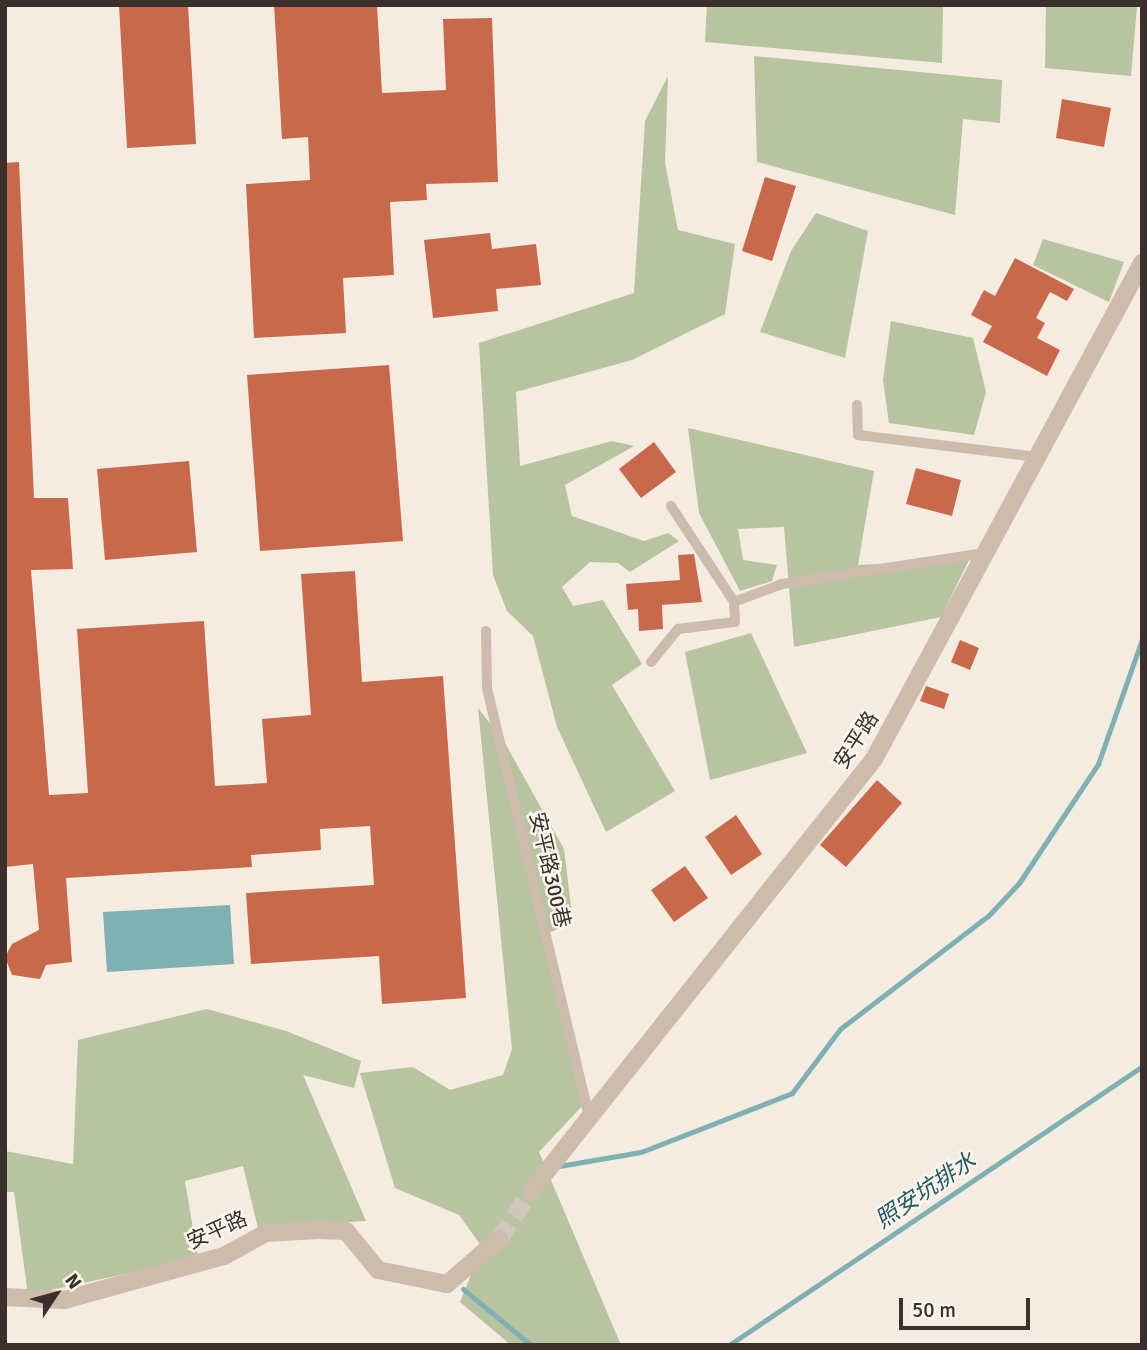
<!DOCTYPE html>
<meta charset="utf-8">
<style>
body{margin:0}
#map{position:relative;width:1147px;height:1350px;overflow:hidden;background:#f4ebe1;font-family:Signika,"Noto Sans TC",sans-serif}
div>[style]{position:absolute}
.green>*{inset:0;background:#b8c4a0}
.water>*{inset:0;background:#7fb0b2}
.stream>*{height:5px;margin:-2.5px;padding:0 2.5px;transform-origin:2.5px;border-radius:2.5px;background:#7fb0b2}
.building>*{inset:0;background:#c8694b}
.street-tunnel>*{height:18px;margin-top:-9px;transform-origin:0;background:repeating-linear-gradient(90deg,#cfc6bd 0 18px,transparent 0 27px)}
.lane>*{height:10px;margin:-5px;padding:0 5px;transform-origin:5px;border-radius:5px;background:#cdbbac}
.street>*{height:18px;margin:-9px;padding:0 9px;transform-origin:9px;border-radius:9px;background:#cdbbac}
span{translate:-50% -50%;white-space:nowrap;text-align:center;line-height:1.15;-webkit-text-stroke:5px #fbf5ee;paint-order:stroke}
.street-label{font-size:21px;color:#3b302b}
.water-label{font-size:23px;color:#1f5a5e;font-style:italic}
.frame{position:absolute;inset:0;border:7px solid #3b302b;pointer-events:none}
.north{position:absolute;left:21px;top:1259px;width:70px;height:70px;-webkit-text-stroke:5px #fbf5ee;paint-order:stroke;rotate:54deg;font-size:19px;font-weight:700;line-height:28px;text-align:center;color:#3b302b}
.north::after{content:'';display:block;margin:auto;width:24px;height:32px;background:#3b302b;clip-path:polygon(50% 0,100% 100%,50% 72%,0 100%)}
.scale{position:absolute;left:899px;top:1298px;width:131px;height:32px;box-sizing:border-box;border:4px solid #3b302b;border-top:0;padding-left:9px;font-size:21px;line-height:24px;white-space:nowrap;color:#3b302b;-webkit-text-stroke:5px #fbf5ee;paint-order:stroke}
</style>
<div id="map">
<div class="green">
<div style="clip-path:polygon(707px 5px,943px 5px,942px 63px,705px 42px)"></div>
<div style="clip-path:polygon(1046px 5px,1137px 6px,1131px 76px,1045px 68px)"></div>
<div style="clip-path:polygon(754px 56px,1002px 80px,1000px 123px,963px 119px,955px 215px,757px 162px)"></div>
<div style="clip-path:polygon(668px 76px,665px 163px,678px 230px,735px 244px,725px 314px,632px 360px,516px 392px,520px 466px,612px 441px,634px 446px,565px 485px,572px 516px,644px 541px,668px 533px,679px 541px,630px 572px,618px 563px,590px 562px,562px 587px,573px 606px,603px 600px,642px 664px,612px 685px,675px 791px,606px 832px,557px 727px,533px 636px,507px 611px,493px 575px,479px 343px,634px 293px,645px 121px)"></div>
<div style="clip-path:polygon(816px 213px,868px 231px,845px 358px,760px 332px,791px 251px)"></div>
<div style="clip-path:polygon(1043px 239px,1124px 262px,1109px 302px,1033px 265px)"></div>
<div style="clip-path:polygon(891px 321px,973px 338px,986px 392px,974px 435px,889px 423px,883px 380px)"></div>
<div style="clip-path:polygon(688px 428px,874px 471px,858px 565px,969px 560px,941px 617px,794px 647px,784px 527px,738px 529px,743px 560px,777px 565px,772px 581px,740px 591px,699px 513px)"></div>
<div style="clip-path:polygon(751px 633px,807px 753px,710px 780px,685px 652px)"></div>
<div style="clip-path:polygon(478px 708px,505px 743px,564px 849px,573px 923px,548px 933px,585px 1103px,539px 1152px,621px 1345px,511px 1345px,460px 1302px,482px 1247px,459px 1215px,395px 1188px,360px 1073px,413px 1067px,450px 1090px,503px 1075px,512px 1049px)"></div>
<div style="clip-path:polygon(207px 1009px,286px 1031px,361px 1061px,354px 1088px,303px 1075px,366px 1221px,258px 1228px,243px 1166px,185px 1181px,198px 1258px,28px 1295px,14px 1192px,5px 1192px,5px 1151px,73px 1164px,78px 1040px)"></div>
</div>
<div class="water">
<div style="clip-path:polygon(230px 905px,234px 964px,107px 972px,103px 912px)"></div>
</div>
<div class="stream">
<div style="left:559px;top:1166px;width:83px;rotate:-9.7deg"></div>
<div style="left:641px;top:1152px;width:162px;rotate:-21.3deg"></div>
<div style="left:792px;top:1093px;width:80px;rotate:-53.1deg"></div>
<div style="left:840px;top:1029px;width:186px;rotate:-37.4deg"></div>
<div style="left:988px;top:916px;width:45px;rotate:-46.8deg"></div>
<div style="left:1019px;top:883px;width:143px;rotate:-56.4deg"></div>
<div style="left:1098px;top:764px;width:133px;rotate:-70.6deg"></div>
<div style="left:463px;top:1289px;width:88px;rotate:39.5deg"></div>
<div style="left:729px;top:1345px;width:498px;rotate:-34deg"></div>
</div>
<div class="building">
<div style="clip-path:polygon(119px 5px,188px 5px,196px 144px,127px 148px)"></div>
<div style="clip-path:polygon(274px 5px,377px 5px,382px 93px,446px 90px,443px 19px,492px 18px,498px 182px,426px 184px,427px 200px,390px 202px,394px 275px,343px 278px,346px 333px,254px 338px,246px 184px,310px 180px,308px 137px,282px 139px)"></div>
<div style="clip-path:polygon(1062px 99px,1111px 108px,1104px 147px,1056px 138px)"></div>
<div style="clip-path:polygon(19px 162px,34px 498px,68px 498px,73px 569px,31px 570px,49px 795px,88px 793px,77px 629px,204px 621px,215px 786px,267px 783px,262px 719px,311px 715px,301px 574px,355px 571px,362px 682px,443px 676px,466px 998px,382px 1004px,379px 956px,251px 964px,246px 893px,374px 885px,370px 826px,320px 829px,321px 850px,251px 855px,252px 867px,66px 878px,72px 962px,46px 965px,40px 979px,12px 975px,5px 957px,12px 944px,39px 930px,33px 864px,5px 867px,5px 163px)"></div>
<div style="clip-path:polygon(765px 177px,796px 186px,772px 261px,742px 251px)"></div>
<div style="clip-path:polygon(490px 233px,492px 249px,536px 244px,541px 285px,496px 289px,498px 311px,433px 318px,424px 240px)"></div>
<div style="clip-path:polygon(1015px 258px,1074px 289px,1067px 301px,1050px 292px,1036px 318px,1045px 323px,1037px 338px,1060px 350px,1047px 376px,983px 342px,992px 326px,971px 315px,984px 290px,995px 296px)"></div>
<div style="clip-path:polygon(389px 365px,403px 541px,260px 551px,247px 375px)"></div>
<div style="clip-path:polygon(654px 442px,676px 472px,641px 498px,619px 469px)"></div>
<div style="clip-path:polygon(189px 461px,197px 552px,105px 560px,97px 469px)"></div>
<div style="clip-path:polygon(916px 468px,961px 480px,952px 516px,906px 504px)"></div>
<div style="clip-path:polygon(694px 554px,702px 602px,662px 605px,663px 629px,639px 631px,638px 609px,628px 610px,626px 584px,680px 580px,678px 555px)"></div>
<div style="clip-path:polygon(960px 640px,979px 648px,970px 670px,951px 662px)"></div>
<div style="clip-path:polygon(926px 686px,949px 694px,944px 709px,920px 701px)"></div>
<div style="clip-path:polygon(877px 780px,902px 803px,846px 867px,820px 845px)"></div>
<div style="clip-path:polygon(736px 815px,762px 854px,731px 875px,705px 837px)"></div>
<div style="clip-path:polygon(685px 866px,708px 898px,674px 922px,651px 890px)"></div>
</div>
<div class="street-tunnel">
<div style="left:499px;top:1239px;width:58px;rotate:-56.3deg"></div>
</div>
<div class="lane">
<div style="left:857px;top:405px;width:30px;rotate:88deg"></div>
<div style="left:858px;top:435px;width:180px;rotate:7deg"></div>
<div style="left:671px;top:506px;width:115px;rotate:56.7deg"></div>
<div style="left:734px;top:602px;width:51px;rotate:-20.6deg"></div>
<div style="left:782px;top:584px;width:205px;rotate:-8.7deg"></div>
<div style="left:486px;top:631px;width:57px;rotate:89deg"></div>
<div style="left:487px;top:688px;width:440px;rotate:76.6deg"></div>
<div style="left:651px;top:662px;width:43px;rotate:-50.7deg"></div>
<div style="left:678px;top:629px;width:57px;rotate:-7deg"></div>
<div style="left:735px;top:622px;width:20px;rotate:-93deg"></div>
</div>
<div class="street">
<div style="left:531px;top:1191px;width:552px;rotate:-51.55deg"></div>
<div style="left:874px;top:759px;width:564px;rotate:-61.62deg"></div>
<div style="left:5px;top:1297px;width:59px;rotate:2.9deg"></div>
<div style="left:64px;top:1300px;width:166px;rotate:-15.4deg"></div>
<div style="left:224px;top:1256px;width:48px;rotate:-28.7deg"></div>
<div style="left:266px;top:1233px;width:52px;rotate:-3.3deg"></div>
<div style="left:318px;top:1230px;width:28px;rotate:2deg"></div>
<div style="left:346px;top:1231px;width:50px;rotate:50.6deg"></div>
<div style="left:378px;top:1270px;width:70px;rotate:11.5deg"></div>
<div style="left:447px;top:1284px;width:69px;rotate:-40.9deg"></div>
</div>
<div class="street-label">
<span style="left:856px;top:740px;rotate:-57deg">安平路</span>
<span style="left:550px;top:870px;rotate:77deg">安平路300巷</span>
<span style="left:217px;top:1230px;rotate:-24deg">安平路</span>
</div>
<div class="water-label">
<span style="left:926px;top:1191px;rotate:-34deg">照安坑排水</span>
</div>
<div class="frame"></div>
<div class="north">N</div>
<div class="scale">50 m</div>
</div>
